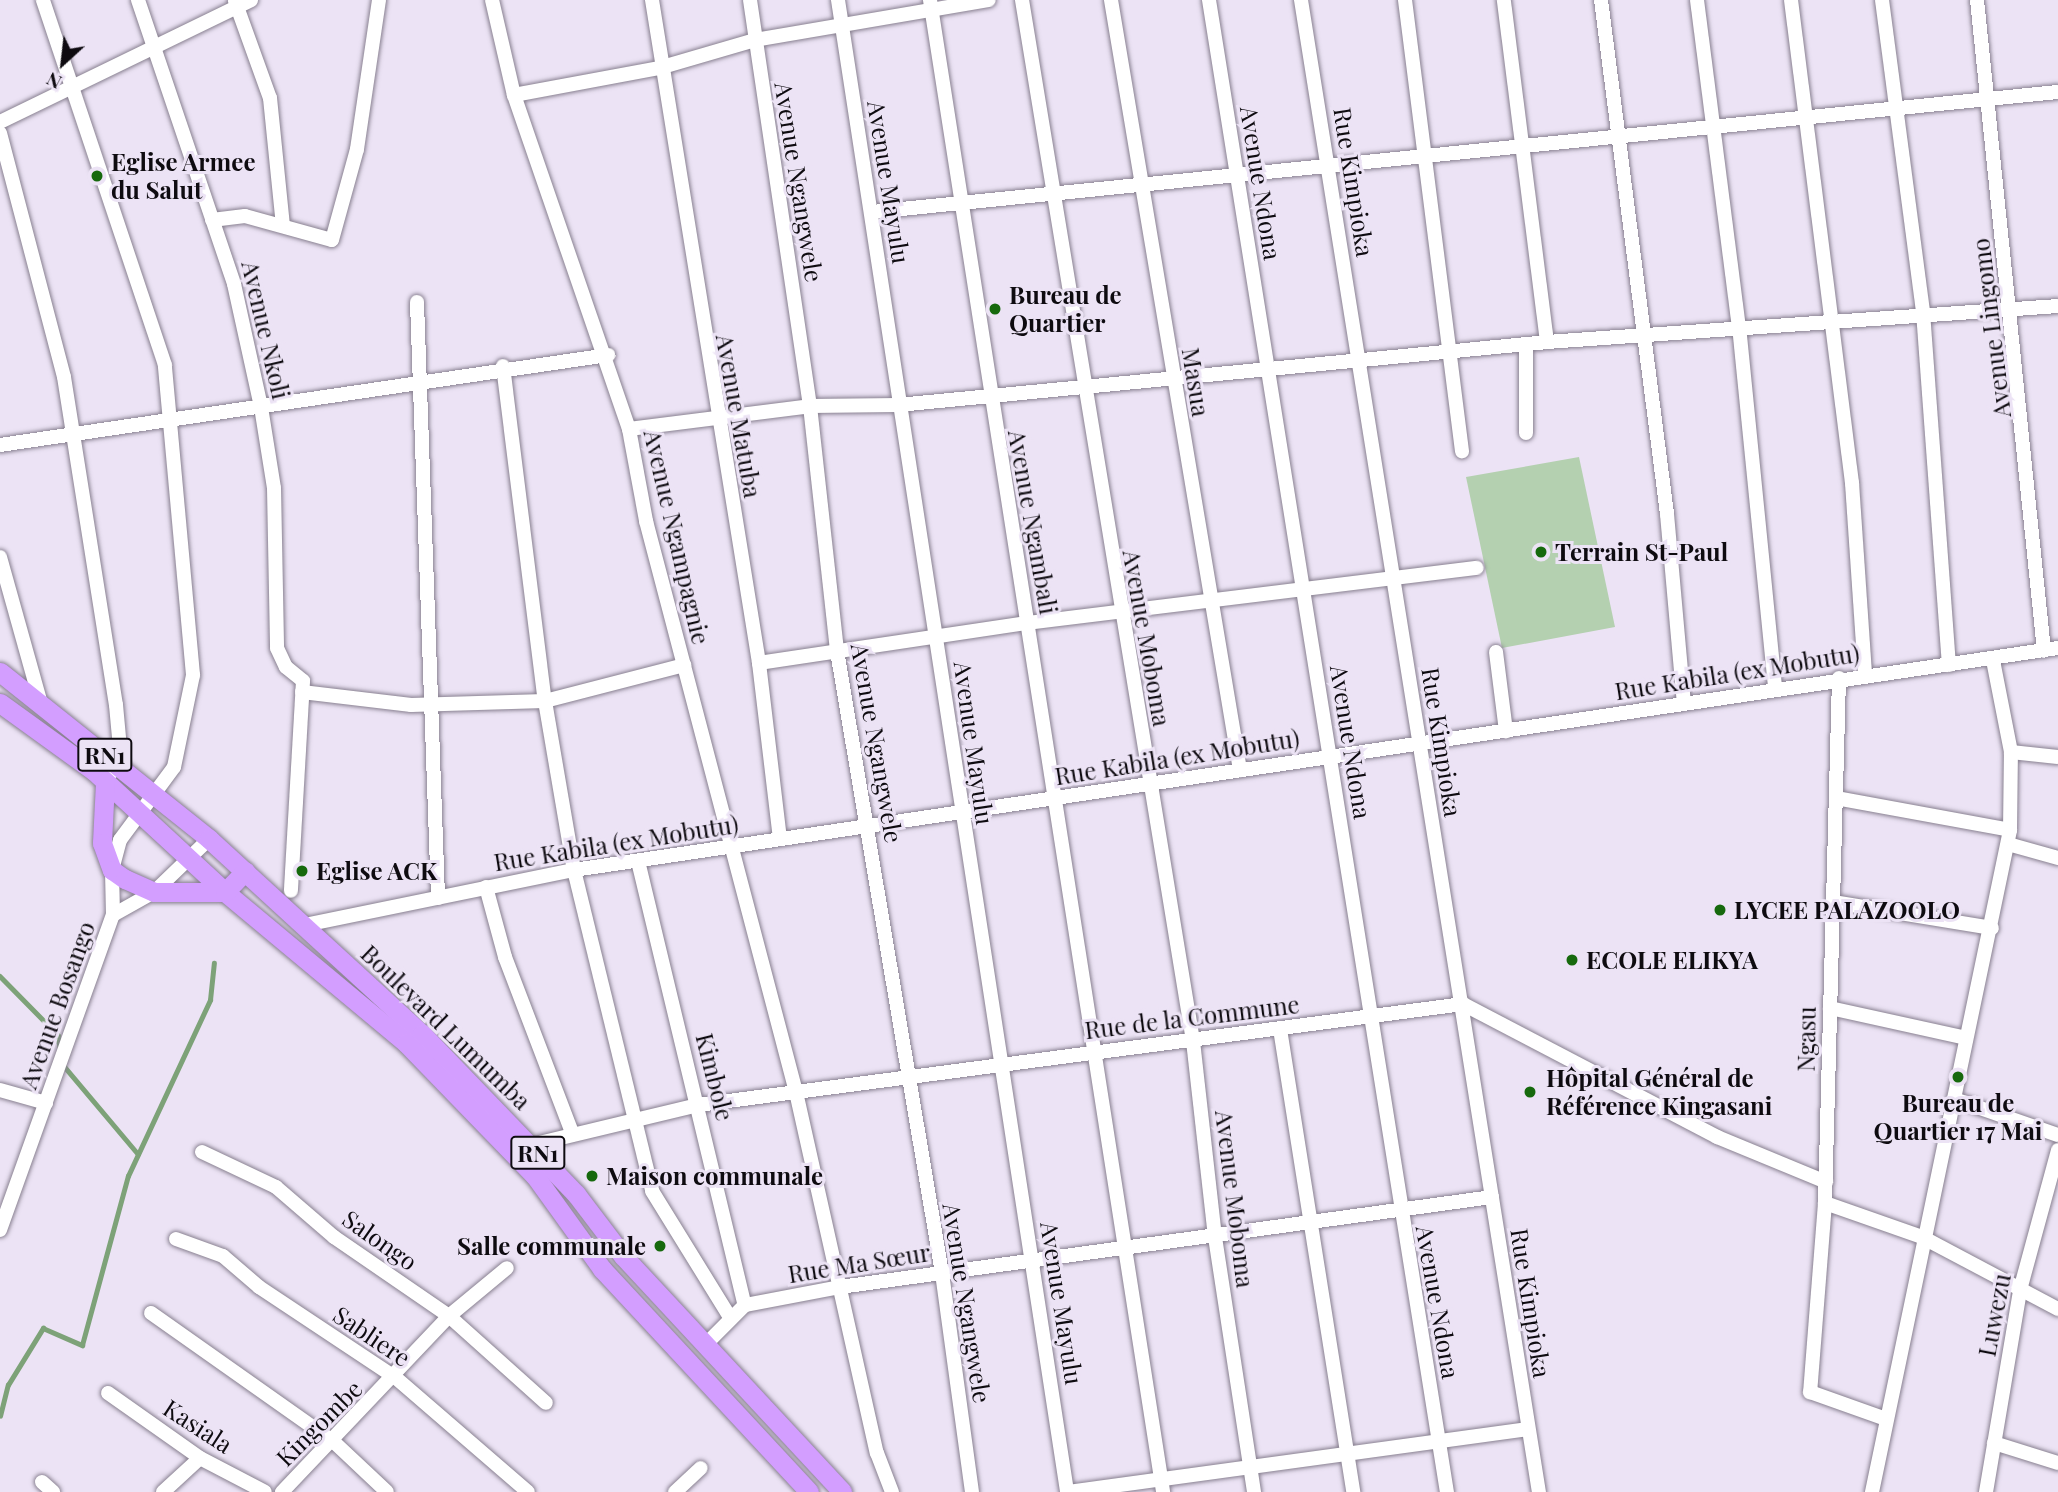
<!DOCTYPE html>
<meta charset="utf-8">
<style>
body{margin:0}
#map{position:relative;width:2058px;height:1492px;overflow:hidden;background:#ece3f5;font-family:"Playfair Display",serif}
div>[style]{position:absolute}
.green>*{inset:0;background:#b4d0b0}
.stream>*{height:4.5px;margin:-2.25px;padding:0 2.25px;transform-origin:2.25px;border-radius:2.25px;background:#7da278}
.roads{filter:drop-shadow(0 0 2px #888090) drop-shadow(0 0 2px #888090)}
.minor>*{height:14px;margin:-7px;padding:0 7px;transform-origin:7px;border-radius:7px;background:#fff}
.highway>*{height:19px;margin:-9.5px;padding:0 9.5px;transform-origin:9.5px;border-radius:9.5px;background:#d39eff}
.dots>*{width:19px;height:19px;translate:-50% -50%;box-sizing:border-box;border:4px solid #ece3f5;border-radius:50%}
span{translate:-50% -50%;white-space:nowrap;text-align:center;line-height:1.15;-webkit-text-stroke:6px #ece3f5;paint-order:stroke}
.shield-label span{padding:2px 5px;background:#ece3f5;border:2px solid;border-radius:5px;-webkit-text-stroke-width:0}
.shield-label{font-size:23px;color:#0e0b10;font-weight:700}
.poi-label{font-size:24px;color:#0e0b10;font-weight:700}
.left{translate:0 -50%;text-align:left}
.right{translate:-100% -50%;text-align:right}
.street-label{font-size:24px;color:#0e0b10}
.north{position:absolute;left:28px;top:28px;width:70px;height:70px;-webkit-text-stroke:5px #ece3f5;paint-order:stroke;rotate:207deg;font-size:19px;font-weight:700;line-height:28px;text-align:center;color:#0e0b10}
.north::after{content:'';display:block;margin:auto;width:24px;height:32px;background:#0e0b10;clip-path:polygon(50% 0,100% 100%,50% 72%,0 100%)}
</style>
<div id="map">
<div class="green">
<div style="clip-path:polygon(1579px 457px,1615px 627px,1502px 648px,1466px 477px)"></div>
</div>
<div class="stream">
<div style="left:0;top:976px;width:83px;rotate:45.5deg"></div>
<div style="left:58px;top:1035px;width:12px;rotate:81deg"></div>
<div style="left:64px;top:1066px;width:115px;rotate:49.9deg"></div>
<div style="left:0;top:1416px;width:32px;rotate:-76deg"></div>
<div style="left:8px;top:1385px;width:67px;rotate:-58.4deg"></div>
<div style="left:43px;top:1328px;width:43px;rotate:23.6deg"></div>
<div style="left:82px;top:1345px;width:175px;rotate:-74.8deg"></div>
<div style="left:128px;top:1176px;width:194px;rotate:-65deg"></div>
<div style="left:210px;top:1000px;width:37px;rotate:-84deg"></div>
</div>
<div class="roads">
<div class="minor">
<div style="left:138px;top:0;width:300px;rotate:71.3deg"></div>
<div style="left:234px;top:284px;width:126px;rotate:77.6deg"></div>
<div style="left:261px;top:407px;width:82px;rotate:80.9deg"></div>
<div style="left:274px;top:488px;width:160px;rotate:88.9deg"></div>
<div style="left:277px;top:648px;width:21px;rotate:65deg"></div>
<div style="left:286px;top:667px;width:22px;rotate:39deg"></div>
<div style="left:303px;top:681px;width:210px;rotate:93.3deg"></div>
<div style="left:492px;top:0;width:98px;rotate:77deg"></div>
<div style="left:514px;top:95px;width:353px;rotate:71deg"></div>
<div style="left:629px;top:429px;width:94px;rotate:79.5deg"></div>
<div style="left:646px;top:521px;width:590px;rotate:75.28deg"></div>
<div style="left:796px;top:1092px;width:370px;rotate:77.4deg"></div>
<div style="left:877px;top:1453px;width:42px;rotate:69deg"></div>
<div style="left:652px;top:0;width:672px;rotate:80.83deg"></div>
<div style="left:759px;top:663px;width:177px;rotate:83.2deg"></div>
<div style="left:750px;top:0;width:410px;rotate:81.6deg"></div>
<div style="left:810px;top:406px;width:246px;rotate:83.7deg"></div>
<div style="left:837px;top:651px;width:631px;rotate:80.42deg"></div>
<div style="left:942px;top:1273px;width:221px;rotate:82.2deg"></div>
<div style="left:838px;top:0;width:1509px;rotate:81.27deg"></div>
<div style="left:930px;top:0;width:1510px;rotate:81.12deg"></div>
<div style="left:1022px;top:0;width:1055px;rotate:80.67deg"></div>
<div style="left:1193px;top:1041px;width:197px;rotate:83.6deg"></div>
<div style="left:1215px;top:1237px;width:258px;rotate:81.3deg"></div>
<div style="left:1111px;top:0;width:781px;rotate:80.49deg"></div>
<div style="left:1209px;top:0;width:1511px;rotate:80.94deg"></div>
<div style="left:1301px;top:0;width:1511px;rotate:80.94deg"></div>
<div style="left:1405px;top:0;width:455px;rotate:82.8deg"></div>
<div style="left:1601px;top:0;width:518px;rotate:82.68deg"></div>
<div style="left:1667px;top:514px;width:190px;rotate:84.9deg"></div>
<div style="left:1697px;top:0;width:329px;rotate:82.7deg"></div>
<div style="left:1739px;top:326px;width:363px;rotate:84.3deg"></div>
<div style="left:1791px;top:0;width:487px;rotate:82.8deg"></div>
<div style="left:1852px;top:483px;width:192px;rotate:86.1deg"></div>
<div style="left:1882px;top:0;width:315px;rotate:82.5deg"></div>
<div style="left:1923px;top:312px;width:354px;rotate:85.8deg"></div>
<div style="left:1977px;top:0;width:654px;rotate:84.12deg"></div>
<div style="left:235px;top:1px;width:103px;rotate:70.2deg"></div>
<div style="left:270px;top:98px;width:128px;rotate:84.2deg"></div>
<div style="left:514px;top:95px;width:147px;rotate:-10.5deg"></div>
<div style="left:659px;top:68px;width:100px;rotate:-16.3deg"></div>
<div style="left:755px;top:40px;width:237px;rotate:-9.7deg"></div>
<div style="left:0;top:122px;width:279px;rotate:-25.9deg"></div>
<div style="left:0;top:133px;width:252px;rotate:75.3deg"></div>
<div style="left:64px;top:377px;width:332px;rotate:81deg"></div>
<div style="left:116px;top:705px;width:43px;rotate:84.7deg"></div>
<div style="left:120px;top:748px;width:25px;rotate:108deg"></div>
<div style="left:872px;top:212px;width:1192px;rotate:-5.78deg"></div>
<div style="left:212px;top:220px;width:33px;rotate:-7deg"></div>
<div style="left:245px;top:216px;width:90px;rotate:15.4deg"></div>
<div style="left:332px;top:240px;width:94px;rotate:-74.6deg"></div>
<div style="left:357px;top:149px;width:151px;rotate:-81.6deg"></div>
<div style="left:417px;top:302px;width:596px;rotate:87.98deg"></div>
<div style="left:1547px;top:342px;width:512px;rotate:-4.03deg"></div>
<div style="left:1526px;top:344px;width:89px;rotate:90deg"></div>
<div style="left:503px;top:366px;width:338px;rotate:82.9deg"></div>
<div style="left:545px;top:701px;width:171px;rotate:80.3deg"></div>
<div style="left:574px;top:870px;width:330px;rotate:76.3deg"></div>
<div style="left:652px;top:1191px;width:150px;rotate:58.3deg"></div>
<div style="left:629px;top:429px;width:182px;rotate:-7.2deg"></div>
<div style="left:810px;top:406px;width:88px;rotate:-0.7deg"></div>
<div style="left:898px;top:405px;width:652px;rotate:-5.54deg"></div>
<div style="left:1547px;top:342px;width:345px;rotate:-97.2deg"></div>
<div style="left:0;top:445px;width:615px;rotate:-8.42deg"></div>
<div style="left:0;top:557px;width:153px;rotate:74.4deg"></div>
<div style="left:1496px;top:652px;width:80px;rotate:82.8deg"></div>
<div style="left:759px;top:663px;width:271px;rotate:-8.5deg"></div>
<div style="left:1027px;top:623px;width:453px;rotate:-7deg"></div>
<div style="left:1839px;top:678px;width:525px;rotate:91.53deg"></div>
<div style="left:1825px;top:1203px;width:190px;rotate:94.5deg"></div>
<div style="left:1810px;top:1392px;width:77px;rotate:19.6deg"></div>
<div style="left:302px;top:692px;width:110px;rotate:6.8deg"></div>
<div style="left:411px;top:705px;width:134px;rotate:-1.7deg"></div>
<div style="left:545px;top:701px;width:144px;rotate:-14.5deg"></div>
<div style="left:2011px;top:752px;width:47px;rotate:6.1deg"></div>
<div style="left:1836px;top:798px;width:177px;rotate:10.4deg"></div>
<div style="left:2008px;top:844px;width:52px;rotate:15.6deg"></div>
<div style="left:638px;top:861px;width:457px;rotate:76.5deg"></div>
<div style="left:486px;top:887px;width:73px;rotate:74.8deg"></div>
<div style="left:505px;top:957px;width:187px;rotate:69.1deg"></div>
<div style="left:1833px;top:902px;width:161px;rotate:9.3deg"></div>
<div style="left:113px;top:915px;width:47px;rotate:-29.3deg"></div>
<div style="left:154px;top:892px;width:76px;rotate:-43.9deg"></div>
<div style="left:305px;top:925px;width:275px;rotate:-11.6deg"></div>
<div style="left:574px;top:870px;width:1501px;rotate:-8.51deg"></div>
<div style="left:1830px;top:1008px;width:139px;rotate:12.4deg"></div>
<div style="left:1280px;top:1029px;width:469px;rotate:81deg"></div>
<div style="left:0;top:1090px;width:48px;rotate:15.8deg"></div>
<div style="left:1954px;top:1099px;width:110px;rotate:19.1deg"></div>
<div style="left:523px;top:1147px;width:180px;rotate:-13.5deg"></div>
<div style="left:698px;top:1105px;width:772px;rotate:-7.52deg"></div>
<div style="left:1463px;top:1004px;width:287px;rotate:27.6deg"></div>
<div style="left:1717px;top:1137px;width:118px;rotate:22.4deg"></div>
<div style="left:202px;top:1152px;width:82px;rotate:25.3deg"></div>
<div style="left:276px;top:1187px;width:77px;rotate:40.8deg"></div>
<div style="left:334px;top:1237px;width:140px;rotate:34.5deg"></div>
<div style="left:449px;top:1316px;width:130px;rotate:41.9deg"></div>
<div style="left:1825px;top:1203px;width:103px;rotate:19.3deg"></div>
<div style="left:1922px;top:1237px;width:154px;rotate:27.9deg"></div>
<div style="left:0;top:1230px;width:335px;rotate:-70.3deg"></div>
<div style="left:113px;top:915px;width:45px;rotate:-91.3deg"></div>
<div style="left:112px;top:870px;width:31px;rotate:-75deg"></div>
<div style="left:120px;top:840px;width:91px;rotate:-53.5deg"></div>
<div style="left:174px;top:767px;width:94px;rotate:-78.3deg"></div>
<div style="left:193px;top:675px;width:311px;rotate:-95.2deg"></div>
<div style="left:165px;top:365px;width:385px;rotate:-108.5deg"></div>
<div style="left:176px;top:1239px;width:50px;rotate:19.9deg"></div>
<div style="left:223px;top:1256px;width:48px;rotate:40.7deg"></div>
<div style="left:259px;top:1287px;width:164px;rotate:33.6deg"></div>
<div style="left:396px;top:1378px;width:174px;rotate:40.8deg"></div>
<div style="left:151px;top:1313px;width:225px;rotate:35.2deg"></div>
<div style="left:335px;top:1443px;width:71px;rotate:43.3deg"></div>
<div style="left:707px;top:1343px;width:54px;rotate:-45deg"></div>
<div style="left:745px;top:1305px;width:97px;rotate:-10.7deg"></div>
<div style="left:840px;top:1287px;width:658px;rotate:-7.86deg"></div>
<div style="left:108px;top:1393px;width:113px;rotate:35.2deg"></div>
<div style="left:200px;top:1458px;width:73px;rotate:27.6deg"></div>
<div style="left:1994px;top:1443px;width:67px;rotate:17.4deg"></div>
<div style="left:42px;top:1482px;width:15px;rotate:42deg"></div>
<div style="left:163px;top:1492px;width:50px;rotate:-42.6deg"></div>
<div style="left:282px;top:1492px;width:243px;rotate:-46.5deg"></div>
<div style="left:449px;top:1316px;width:75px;rotate:-39.6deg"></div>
<div style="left:675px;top:1492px;width:35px;rotate:-43deg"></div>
<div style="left:1068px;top:1492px;width:463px;rotate:-7.8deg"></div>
<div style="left:1872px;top:1492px;width:676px;rotate:-78.22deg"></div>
<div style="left:2010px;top:830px;width:78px;rotate:-89.3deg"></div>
<div style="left:2011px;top:752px;width:94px;rotate:-101.1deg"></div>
<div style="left:1986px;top:1492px;width:205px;rotate:-80.4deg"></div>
<div style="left:2020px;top:1290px;width:145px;rotate:-74.8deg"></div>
</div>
<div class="highway">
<div style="left:0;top:672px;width:268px;rotate:38.6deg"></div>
<div style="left:209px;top:839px;width:289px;rotate:42.5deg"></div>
<div style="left:422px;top:1034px;width:222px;rotate:46.1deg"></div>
<div style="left:576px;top:1194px;width:78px;rotate:52.8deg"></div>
<div style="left:623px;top:1256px;width:322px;rotate:47.1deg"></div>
<div style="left:0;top:703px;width:116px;rotate:35.9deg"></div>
<div style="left:94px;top:771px;width:178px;rotate:42.7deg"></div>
<div style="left:225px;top:892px;width:236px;rotate:39.8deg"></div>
<div style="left:406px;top:1043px;width:185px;rotate:45.9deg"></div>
<div style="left:535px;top:1176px;width:115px;rotate:54.2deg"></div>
<div style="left:602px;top:1269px;width:304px;rotate:47.1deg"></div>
<div style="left:105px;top:783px;width:60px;rotate:92.9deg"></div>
<div style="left:102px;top:843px;width:29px;rotate:70deg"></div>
<div style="left:112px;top:870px;width:16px;rotate:35deg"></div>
<div style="left:125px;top:879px;width:32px;rotate:24deg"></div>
<div style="left:154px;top:892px;width:71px"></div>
<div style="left:225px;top:892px;width:29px;rotate:-46deg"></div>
</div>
</div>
<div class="dots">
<div style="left:97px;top:176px;background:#16690d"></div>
<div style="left:995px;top:309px;background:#16690d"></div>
<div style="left:1541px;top:552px;background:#16690d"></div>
<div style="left:302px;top:871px;background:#16690d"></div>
<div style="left:1720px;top:910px;background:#16690d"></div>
<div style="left:1572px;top:960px;background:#16690d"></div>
<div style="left:1958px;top:1077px;background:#16690d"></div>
<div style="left:1530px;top:1092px;background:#16690d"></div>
<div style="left:592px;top:1176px;background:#16690d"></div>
<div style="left:660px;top:1246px;background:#16690d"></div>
</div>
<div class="shield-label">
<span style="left:105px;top:755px">RN1</span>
<span style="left:538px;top:1153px">RN1</span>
</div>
<div class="poi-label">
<span class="left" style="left:111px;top:176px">Eglise Armee<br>du Salut</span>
<span class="left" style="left:1009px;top:309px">Bureau de<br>Quartier</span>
<span class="left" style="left:1555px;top:552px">Terrain St-Paul</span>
<span class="left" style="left:316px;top:871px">Eglise ACK</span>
<span class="left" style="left:1734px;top:910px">LYCEE PALAZOOLO</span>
<span class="left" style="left:1586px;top:960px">ECOLE ELIKYA</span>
<span class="left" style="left:1546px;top:1092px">Hôpital Général de<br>Référence Kingasani</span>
<span style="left:1958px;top:1117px">Bureau de<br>Quartier 17 Mai</span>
<span class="left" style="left:606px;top:1176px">Maison communale</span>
<span class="right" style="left:646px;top:1246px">Salle communale</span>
</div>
<div class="street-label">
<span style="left:799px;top:182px;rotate:81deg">Avenue Ngangwele</span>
<span style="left:889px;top:182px;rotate:81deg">Avenue Mayulu</span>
<span style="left:1354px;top:182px;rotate:81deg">Rue Kimpioka</span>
<span style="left:1261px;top:183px;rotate:81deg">Avenue Ndona</span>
<span style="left:1991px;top:328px;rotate:-97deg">Avenue Lingomo</span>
<span style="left:266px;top:330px;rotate:77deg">Avenue Nkoli</span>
<span style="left:1196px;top:382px;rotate:81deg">Masua</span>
<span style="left:739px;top:416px;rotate:80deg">Avenue Matuba</span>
<span style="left:1033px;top:522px;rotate:80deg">Avenue Ngambali</span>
<span style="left:677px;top:537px;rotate:77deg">Avenue Ngampagnie</span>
<span style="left:1147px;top:638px;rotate:80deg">Avenue Moboma</span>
<span style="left:1737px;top:672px;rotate:-9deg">Rue Kabila (ex Mobutu)</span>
<span style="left:1351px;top:742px;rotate:81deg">Avenue Ndona</span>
<span style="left:1442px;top:742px;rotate:81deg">Rue Kimpioka</span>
<span style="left:877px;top:743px;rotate:80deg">Avenue Ngangwele</span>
<span style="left:974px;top:743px;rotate:82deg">Avenue Mayulu</span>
<span style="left:1177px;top:757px;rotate:-9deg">Rue Kabila (ex Mobutu)</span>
<span style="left:616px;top:843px;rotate:-9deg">Rue Kabila (ex Mobutu)</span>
<span style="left:57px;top:1005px;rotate:-70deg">Avenue Bosango</span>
<span style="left:1192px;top:1017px;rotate:-7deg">Rue de la Commune</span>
<span style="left:446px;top:1027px;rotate:44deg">Boulevard Lumumba</span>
<span style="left:1806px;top:1039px;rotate:-89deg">Ngasu</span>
<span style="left:715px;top:1077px;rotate:76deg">Kimbole</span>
<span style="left:1235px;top:1199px;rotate:83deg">Avenue Moboma</span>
<span style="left:380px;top:1240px;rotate:35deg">Salongo</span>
<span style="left:859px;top:1263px;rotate:-9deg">Rue Ma Sœur</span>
<span style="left:1438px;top:1302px;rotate:80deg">Avenue Ndona</span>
<span style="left:967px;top:1303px;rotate:81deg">Avenue Ngangwele</span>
<span style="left:1062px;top:1303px;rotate:81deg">Avenue Mayulu</span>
<span style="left:1531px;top:1303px;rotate:81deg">Rue Kimpioka</span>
<span style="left:1994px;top:1315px;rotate:-79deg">Luwezu</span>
<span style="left:372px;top:1336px;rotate:34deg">Sabliere</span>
<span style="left:319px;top:1423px;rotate:-45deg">Kingombe</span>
<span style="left:198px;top:1426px;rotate:33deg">Kasiala</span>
</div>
<div class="north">N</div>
</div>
